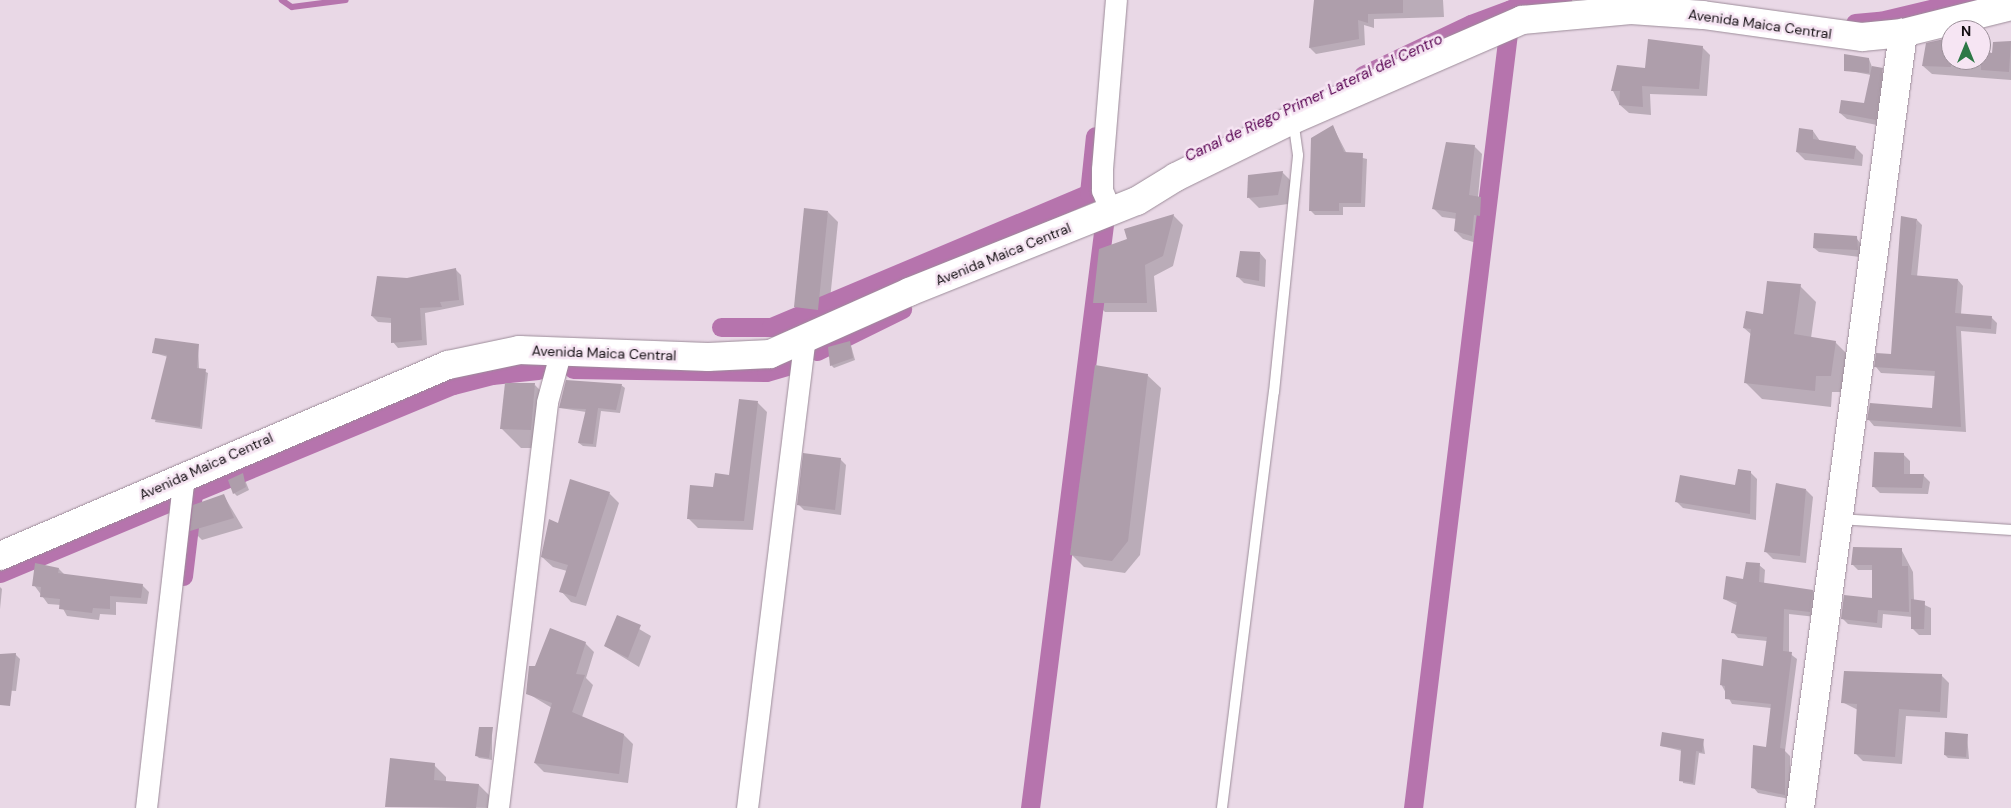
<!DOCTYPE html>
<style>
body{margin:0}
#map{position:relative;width:2011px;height:808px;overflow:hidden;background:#e9d8e6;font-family:"DM Sans",sans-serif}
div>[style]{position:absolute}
.shadow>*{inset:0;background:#0003}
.stream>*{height:5.5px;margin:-2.75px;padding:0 2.75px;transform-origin:2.75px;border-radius:2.75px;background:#b674ad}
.canal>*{height:19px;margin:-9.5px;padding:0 9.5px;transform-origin:9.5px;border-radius:9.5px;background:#b674ad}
.building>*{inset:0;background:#ae9eab}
.roads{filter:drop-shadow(0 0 1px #9d8d9a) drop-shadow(0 0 1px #9d8d9a)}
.lane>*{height:10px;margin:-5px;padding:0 5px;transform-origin:5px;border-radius:5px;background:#fff}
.street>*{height:21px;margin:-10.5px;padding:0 10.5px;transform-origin:10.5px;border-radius:10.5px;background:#fff}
.secondary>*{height:28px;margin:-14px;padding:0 14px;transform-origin:14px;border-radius:14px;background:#fff}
span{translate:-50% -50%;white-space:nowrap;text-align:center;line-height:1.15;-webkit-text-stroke:5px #f6e5f3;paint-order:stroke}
.street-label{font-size:14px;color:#130e12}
.water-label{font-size:15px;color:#570251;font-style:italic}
.north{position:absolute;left:1941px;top:20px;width:50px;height:50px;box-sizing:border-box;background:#f6e5f3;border:1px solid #9b8f99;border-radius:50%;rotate:0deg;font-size:14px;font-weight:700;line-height:20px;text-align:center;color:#130e12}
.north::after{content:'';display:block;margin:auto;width:18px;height:22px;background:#2d7846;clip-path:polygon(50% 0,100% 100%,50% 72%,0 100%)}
</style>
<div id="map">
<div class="shadow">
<div style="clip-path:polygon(1315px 0,1443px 0,1444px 17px,1374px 19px,1374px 28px,1364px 25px,1365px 45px,1316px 54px,1310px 48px)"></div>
<div style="clip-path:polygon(1944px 40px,1951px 42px,1951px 60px,1981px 60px,1981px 51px,1993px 54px,1994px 43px,2011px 42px,2011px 80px,1932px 74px,1923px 66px)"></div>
<div style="clip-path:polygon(1702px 47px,1710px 55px,1707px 96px,1650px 94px,1651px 115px,1629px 113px,1620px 105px,1613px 91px,1646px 70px)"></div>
<div style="clip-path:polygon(1869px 59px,1872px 67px,1889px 76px,1882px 126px,1847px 119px,1840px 113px,1865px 105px,1871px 75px,1845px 70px)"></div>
<div style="clip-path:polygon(1333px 127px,1347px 154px,1367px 159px,1365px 207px,1343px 207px,1343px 215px,1315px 215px,1310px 210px)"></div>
<div style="clip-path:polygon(1813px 131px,1820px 141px,1855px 147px,1863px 155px,1862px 166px,1805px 160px,1797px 152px)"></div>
<div style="clip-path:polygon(1474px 146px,1482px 154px,1478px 197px,1489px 206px,1488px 224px,1482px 223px,1480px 244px,1463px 239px,1455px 231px,1457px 219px,1442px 217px,1434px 209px)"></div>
<div style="clip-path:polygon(1282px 172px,1292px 182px,1288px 204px,1259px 208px,1249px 198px,1249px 176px)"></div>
<div style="clip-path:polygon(828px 212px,838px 222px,828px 319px,805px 317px,795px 307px)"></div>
<div style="clip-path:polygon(1173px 215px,1183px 225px,1173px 266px,1154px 276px,1157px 312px,1105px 312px,1095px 302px,1129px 240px)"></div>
<div style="clip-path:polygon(1917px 220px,1922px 225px,1917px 277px,1958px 280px,1963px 286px,1961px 314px,1991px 317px,1997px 323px,1996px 334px,1961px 331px,1966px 432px,1874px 426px,1869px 420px,1933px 409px,1936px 376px,1881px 373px,1876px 367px,1892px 355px)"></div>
<div style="clip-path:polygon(1857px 239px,1861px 244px,1860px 257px,1819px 252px,1814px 248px)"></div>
<div style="clip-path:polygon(1260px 253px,1266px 260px,1265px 287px,1244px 283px,1238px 277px)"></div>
<div style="clip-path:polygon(456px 270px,461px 275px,464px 305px,425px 313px,427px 345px,398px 348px,393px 342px,392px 323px,378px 322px,372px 316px,407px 280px)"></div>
<div style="clip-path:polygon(1800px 286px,1816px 302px,1811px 338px,1835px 342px,1851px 358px,1847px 392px,1832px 392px,1831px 407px,1762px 399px,1745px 382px,1752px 335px,1744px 328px)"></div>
<div style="clip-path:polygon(850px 342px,855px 360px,834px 368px,831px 365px)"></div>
<div style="clip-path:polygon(198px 345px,199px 369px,208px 373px,202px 429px,155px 422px,168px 357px,154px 353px)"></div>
<div style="clip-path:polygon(1147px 375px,1161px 388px,1140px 555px,1125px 573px,1084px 567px,1071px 554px)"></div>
<div style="clip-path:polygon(535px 385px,553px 404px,549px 448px,521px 448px,502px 429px)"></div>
<div style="clip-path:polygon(621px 385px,625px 388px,620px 413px,601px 411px,596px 447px,583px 446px,579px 443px,586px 412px,560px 408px)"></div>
<div style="clip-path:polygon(740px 400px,758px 403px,767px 412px,753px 530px,698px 528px,688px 518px,731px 476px)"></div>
<div style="clip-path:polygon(1903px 454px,1910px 461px,1910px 475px,1923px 475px,1930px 482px,1928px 494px,1880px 493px,1874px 487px)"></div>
<div style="clip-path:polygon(840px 459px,846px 465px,841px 515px,804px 510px,798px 504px)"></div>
<div style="clip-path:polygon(1750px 472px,1757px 479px,1756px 520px,1683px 508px,1677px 502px,1737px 486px)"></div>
<div style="clip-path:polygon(243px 475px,249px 490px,237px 496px,234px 493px)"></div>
<div style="clip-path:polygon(1806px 490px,1813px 497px,1806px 563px,1773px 559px,1766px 552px)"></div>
<div style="clip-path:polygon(609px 493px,619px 503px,586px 606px,571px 602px,561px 591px,567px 571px,553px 567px,542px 557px,558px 525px)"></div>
<div style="clip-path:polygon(224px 496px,243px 528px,202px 540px,192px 530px)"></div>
<div style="clip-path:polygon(1901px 549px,1913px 572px,1914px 600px,1931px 608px,1931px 635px,1919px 635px,1912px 628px,1912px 617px,1883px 614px,1882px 628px,1848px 624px,1842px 618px,1873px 599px,1873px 570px,1858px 570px,1852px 564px)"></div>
<div style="clip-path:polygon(1759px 565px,1765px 570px,1764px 584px,1813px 591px,1818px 596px,1816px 617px,1789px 614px,1789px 653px,1797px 659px,1785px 751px,1790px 756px,1790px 799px,1758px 793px,1753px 787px,1767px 748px,1771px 708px,1732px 704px,1721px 684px,1764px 667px,1767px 641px,1738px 638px,1733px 632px,1738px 606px,1724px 599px)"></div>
<div style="clip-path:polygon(59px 569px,65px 575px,142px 585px,149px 592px,147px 604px,116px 602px,116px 615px,100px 614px,99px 620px,67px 616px,61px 605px,48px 604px,34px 585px)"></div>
<div style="clip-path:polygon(0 587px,2px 589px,0 609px)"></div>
<div style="clip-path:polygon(617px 616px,651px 636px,639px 667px,605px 646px)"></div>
<div style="clip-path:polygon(585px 643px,594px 652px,586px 678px,593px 685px,582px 717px,624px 735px,633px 744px,628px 783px,544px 772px,535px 763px,552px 708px,527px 693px)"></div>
<div style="clip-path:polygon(15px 654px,20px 659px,16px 691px,0 690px,0 655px)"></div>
<div style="clip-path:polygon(1941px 675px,1949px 683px,1947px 718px,1906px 716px,1902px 764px,1863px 761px,1855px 753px,1858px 710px,1842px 702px)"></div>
<div style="clip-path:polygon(492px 728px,492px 760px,479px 758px,476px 755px)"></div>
<div style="clip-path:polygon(1967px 735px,1969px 759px,1948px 758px,1945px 755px)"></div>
<div style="clip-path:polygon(1703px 741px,1705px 754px,1699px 753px,1695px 785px,1683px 783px,1682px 751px,1661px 746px)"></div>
<div style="clip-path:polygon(434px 765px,446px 777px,446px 782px,479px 785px,491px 797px,489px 808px,386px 806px)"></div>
</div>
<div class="stream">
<div style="left:282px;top:0;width:12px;rotate:35deg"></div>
<div style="left:292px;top:7px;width:54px;rotate:-7.4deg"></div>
</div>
<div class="canal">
<div style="left:1855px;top:23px;width:25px;rotate:-5deg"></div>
<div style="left:1880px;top:21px;width:90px;rotate:-13.4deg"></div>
<div style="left:1363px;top:75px;width:119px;rotate:-25.3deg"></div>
<div style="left:1471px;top:24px;width:43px;rotate:-20.6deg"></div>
<div style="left:1511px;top:9px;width:52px;rotate:-10deg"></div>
<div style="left:721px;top:327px;width:50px"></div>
<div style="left:771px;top:327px;width:345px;rotate:-22.8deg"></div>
<div style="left:1089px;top:193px;width:57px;rotate:-84deg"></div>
<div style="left:817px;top:351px;width:95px;rotate:-26.3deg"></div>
<div style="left:573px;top:369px;width:193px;rotate:0.9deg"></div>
<div style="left:766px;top:372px;width:25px;rotate:-16deg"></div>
<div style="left:192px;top:493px;width:282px;rotate:-22.5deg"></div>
<div style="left:453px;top:385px;width:40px;rotate:-14.4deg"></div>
<div style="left:492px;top:375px;width:46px;rotate:-6.2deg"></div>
<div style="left:0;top:573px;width:184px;rotate:-22.7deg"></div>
<div style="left:183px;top:576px;width:84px;rotate:-83.1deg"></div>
<div style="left:1030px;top:808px;width:588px;rotate:-82.77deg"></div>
<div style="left:1413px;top:808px;width:781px;rotate:-83.01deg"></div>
</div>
<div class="building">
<div style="clip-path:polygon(1314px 0,1403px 0,1403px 13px,1368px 14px,1368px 23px,1358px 20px,1359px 39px,1309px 48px)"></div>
<div style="clip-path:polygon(1648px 39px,1703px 46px,1699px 89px,1642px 86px,1643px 107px,1619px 105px,1620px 91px,1611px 91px,1617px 65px,1645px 68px)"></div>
<div style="clip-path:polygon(1944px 39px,1946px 51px,1951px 51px,1951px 67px,1922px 66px,1926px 43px)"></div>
<div style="clip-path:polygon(2011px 41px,2009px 72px,1981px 70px,1981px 50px,1992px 53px,1993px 42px)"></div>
<div style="clip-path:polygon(1844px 54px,1869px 58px,1869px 73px,1844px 71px)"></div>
<div style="clip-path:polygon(1872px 66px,1883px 68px,1876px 120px,1839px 113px,1841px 100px,1864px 103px)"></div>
<div style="clip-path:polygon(1333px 125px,1344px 152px,1363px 153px,1361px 203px,1339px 203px,1339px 211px,1309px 211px,1311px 138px)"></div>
<div style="clip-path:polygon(1799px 128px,1813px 130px,1813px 139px,1856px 146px,1854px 159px,1796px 152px)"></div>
<div style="clip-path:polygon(1446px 142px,1475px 145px,1469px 195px,1481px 197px,1480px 216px,1474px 215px,1472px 236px,1454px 231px,1456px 213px,1432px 209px)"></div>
<div style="clip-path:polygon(1283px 171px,1278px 195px,1247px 198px,1248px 175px)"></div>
<div style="clip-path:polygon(804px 208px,828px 211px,818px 310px,794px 307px)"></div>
<div style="clip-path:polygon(1174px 214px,1163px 256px,1145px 265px,1147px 303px,1093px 303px,1099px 249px,1127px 239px,1124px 229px)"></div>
<div style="clip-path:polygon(1901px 216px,1917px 219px,1911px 275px,1958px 279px,1955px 313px,1992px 316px,1991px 329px,1956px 326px,1961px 427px,1867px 420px,1870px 403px,1932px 408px,1935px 371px,1874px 367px,1876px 353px,1891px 354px)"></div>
<div style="clip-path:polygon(1814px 233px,1857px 236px,1858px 250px,1813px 248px)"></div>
<div style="clip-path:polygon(1240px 251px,1260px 252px,1259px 281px,1236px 277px)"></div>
<div style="clip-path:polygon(456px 268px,459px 300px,440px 302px,442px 307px,420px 308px,422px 340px,391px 343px,391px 318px,371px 316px,377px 276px,407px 278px)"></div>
<div style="clip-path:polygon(1767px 281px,1801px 284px,1794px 334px,1836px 341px,1831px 376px,1816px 376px,1815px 391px,1744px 383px,1751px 329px,1743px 328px,1746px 311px,1763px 314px)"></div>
<div style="clip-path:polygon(155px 338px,199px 344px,197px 368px,206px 369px,200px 427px,151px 419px,167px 355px,152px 353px)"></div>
<div style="clip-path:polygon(850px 341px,853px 358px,830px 366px,828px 347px)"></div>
<div style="clip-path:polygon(1095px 365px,1148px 374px,1128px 541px,1112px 561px,1070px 555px)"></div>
<div style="clip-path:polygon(566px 380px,622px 384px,616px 410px,598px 408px,593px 444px,578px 443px,586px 409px,559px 408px)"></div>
<div style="clip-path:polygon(505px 383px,535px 383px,531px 430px,500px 429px)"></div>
<div style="clip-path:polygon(739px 399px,758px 401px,744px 521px,687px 519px,690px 485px,713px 487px,715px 473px,729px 475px)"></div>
<div style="clip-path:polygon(1874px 452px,1904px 453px,1904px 474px,1924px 474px,1922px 488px,1872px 487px)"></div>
<div style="clip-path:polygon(803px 453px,841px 458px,835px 510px,797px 505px)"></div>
<div style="clip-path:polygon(1738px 469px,1751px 471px,1750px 514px,1675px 502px,1680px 475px,1735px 485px)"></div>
<div style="clip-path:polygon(243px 473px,246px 487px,233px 494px,228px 480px)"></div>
<div style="clip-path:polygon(570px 479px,610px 492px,576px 597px,559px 592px,568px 565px,541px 557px,549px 519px,558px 523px)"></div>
<div style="clip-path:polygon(1776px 483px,1806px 489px,1800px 556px,1764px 552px)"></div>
<div style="clip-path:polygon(224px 494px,234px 518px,190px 531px,193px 505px)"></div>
<div style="clip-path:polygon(1853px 547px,1902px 548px,1902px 566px,1908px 566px,1909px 612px,1878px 610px,1877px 623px,1841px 619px,1844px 595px,1872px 598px,1872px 565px,1851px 565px)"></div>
<div style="clip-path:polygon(1746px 562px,1760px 563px,1759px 582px,1813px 590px,1810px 612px,1784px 609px,1783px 651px,1792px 652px,1780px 748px,1785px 749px,1785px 795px,1751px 788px,1753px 745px,1766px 747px,1771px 704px,1725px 699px,1725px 686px,1720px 685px,1722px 659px,1763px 666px,1767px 637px,1731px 633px,1737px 602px,1723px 599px,1726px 576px,1743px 579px)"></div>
<div style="clip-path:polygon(35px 563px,59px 568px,58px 573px,143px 584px,141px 598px,110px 596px,110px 609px,93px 608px,92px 613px,59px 609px,60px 599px,40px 597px,41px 587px,32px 586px)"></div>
<div style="clip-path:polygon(1911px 599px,1925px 601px,1924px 629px,1911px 629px)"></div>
<div style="clip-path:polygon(617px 615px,641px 625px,628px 658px,604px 646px)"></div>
<div style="clip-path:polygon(550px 628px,586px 642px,576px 674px,585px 675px,572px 712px,624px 734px,619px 774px,534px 763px,552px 703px,526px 694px,529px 666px,535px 666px)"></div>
<div style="clip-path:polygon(16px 653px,10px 706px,0 705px,0 654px)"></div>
<div style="clip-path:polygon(1844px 671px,1942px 674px,1940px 712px,1899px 709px,1895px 757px,1854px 754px,1857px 704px,1841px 703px)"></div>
<div style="clip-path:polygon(479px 727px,493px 727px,489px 758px,475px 756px)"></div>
<div style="clip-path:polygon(1662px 732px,1704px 739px,1702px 752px,1696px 751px,1693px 783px,1679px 781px,1681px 749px,1660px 746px)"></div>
<div style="clip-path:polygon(1945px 732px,1968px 734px,1966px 757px,1944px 755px)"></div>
<div style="clip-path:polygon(390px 758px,435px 763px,434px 780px,479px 784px,476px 808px,385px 807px)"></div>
</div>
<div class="roads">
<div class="lane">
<div style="left:1840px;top:519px;width:171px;rotate:3.7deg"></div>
<div style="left:1222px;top:808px;width:419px;rotate:-82.9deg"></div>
<div style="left:1274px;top:392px;width:238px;rotate:-84.2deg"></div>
<div style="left:1298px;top:155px;width:34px;rotate:-98deg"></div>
</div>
<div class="street">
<div style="left:1110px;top:209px;width:21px;rotate:-113deg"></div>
<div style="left:1102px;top:190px;width:21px;rotate:-90deg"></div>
<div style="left:1102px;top:169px;width:170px;rotate:-85.3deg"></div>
<div style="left:146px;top:808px;width:334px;rotate:-83.5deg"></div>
<div style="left:498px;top:808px;width:409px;rotate:-83.1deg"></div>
<div style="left:547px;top:402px;width:54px;rotate:-74.9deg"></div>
<div style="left:747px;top:808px;width:470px;rotate:-83deg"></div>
</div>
<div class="secondary">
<div style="left:0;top:556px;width:487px;rotate:-23.1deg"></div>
<div style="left:448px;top:365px;width:73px;rotate:-11.9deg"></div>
<div style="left:519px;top:350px;width:189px;rotate:2.1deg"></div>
<div style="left:708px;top:357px;width:62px;rotate:-2.8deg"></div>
<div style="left:770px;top:354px;width:152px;rotate:-24deg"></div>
<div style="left:909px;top:292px;width:245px;rotate:-21.8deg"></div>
<div style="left:1137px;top:201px;width:46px;rotate:-31.6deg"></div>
<div style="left:1176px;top:177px;width:129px;rotate:-26.2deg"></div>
<div style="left:1292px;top:120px;width:251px;rotate:-23.5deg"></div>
<div style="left:1522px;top:20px;width:109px;rotate:-5.2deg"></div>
<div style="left:1631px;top:10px;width:72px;rotate:4deg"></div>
<div style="left:1703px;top:15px;width:161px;rotate:7.9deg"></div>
<div style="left:1862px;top:37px;width:41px;rotate:-5.6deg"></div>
<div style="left:1903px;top:33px;width:111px;rotate:-14deg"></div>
<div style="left:1800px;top:808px;width:782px;rotate:-82.43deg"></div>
</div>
</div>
<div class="street-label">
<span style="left:1760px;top:24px;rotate:8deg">Avenida Maica Central</span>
<span style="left:1003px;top:254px;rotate:-22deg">Avenida Maica Central</span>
<span style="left:604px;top:353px;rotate:2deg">Avenida Maica Central</span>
<span style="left:206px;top:466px;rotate:-24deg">Avenida Maica Central</span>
</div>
<div class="water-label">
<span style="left:1314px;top:98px;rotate:-25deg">Canal de Riego Primer Lateral del Centro</span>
</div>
<div class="north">N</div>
</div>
